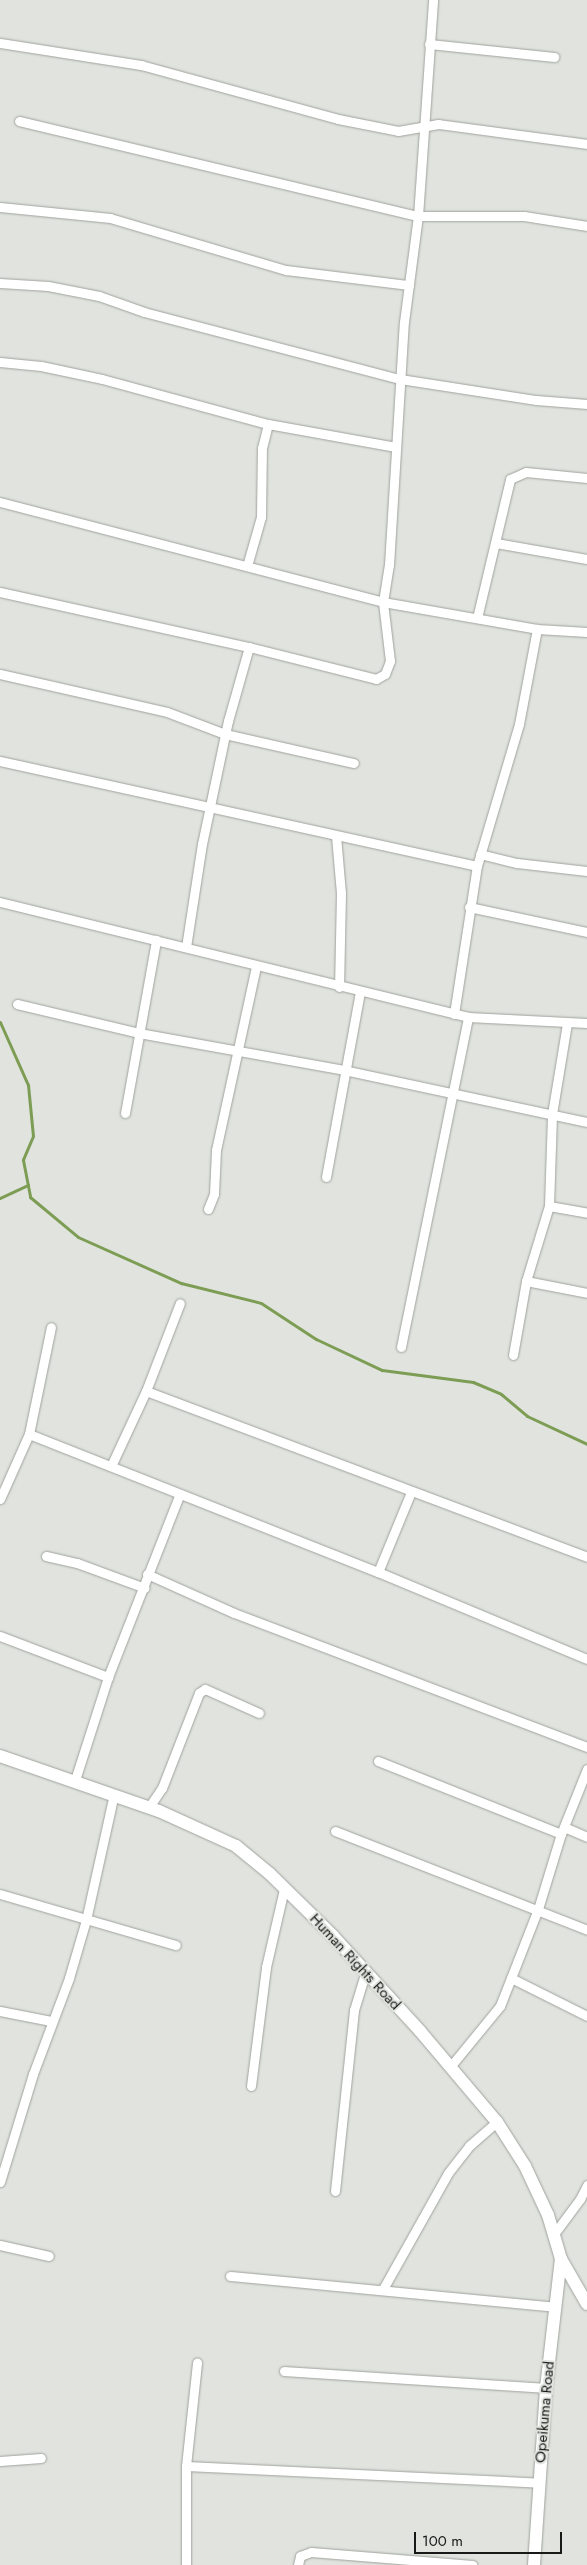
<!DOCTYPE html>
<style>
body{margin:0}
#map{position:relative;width:587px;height:2565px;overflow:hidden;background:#e1e4de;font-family:Jost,sans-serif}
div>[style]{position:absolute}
.stream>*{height:3px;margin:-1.5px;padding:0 1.5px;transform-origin:1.5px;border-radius:1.5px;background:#7d9d55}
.roads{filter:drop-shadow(0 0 1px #9fa29d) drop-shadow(0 0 1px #9fa29d)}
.street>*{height:9px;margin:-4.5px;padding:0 4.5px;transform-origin:4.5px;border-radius:4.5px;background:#fff}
.secondary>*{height:12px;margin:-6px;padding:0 6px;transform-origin:6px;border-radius:6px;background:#fff}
span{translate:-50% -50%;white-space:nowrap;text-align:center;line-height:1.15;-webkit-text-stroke:4px #e1e4de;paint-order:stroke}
.street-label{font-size:15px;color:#181917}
.scale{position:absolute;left:414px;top:2532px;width:148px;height:22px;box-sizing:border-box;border:2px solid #181917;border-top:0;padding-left:6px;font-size:15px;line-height:18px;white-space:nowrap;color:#181917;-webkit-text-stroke:4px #e1e4de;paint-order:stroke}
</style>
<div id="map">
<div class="stream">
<div style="left:0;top:1022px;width:69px;rotate:66deg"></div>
<div style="left:28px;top:1085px;width:51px;rotate:84.4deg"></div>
<div style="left:33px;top:1136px;width:26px;rotate:113deg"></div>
<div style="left:23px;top:1160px;width:38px;rotate:79deg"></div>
<div style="left:30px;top:1197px;width:62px;rotate:39.8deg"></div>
<div style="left:78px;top:1237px;width:113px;rotate:24.1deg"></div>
<div style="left:181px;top:1283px;width:82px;rotate:14deg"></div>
<div style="left:261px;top:1303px;width:66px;rotate:33.2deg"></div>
<div style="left:316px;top:1339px;width:73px;rotate:25.2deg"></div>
<div style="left:382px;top:1370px;width:92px;rotate:7.5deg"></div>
<div style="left:473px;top:1382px;width:30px;rotate:23deg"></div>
<div style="left:501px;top:1394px;width:34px;rotate:40deg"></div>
<div style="left:527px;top:1416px;width:66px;rotate:25deg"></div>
<div style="left:0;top:1198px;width:31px;rotate:-25deg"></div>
</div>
<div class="roads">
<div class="street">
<div style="left:0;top:43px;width:143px;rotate:8.9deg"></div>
<div style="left:141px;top:65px;width:204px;rotate:15.3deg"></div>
<div style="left:338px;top:119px;width:61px;rotate:11.3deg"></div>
<div style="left:398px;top:131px;width:41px;rotate:-9.9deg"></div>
<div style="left:438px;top:124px;width:150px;rotate:7.6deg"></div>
<div style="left:429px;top:44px;width:126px;rotate:5.9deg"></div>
<div style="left:19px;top:121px;width:410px;rotate:13.4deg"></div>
<div style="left:418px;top:216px;width:106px"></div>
<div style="left:524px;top:216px;width:64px;rotate:9deg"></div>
<div style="left:0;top:207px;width:111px;rotate:5.7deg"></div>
<div style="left:110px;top:218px;width:184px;rotate:16.5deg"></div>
<div style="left:286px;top:270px;width:124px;rotate:7deg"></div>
<div style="left:0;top:283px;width:48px;rotate:3.6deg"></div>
<div style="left:48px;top:286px;width:52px;rotate:11.1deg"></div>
<div style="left:99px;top:296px;width:48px;rotate:19.6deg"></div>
<div style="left:144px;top:312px;width:265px;rotate:14.7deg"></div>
<div style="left:400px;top:379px;width:138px;rotate:8.8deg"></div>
<div style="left:536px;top:400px;width:51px;rotate:4.5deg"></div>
<div style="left:0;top:362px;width:41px;rotate:5.6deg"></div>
<div style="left:41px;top:366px;width:62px;rotate:12deg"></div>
<div style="left:102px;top:379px;width:172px;rotate:15.2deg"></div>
<div style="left:268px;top:424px;width:130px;rotate:10.2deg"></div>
<div style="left:0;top:502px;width:396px;rotate:14.6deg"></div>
<div style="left:383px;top:602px;width:156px;rotate:9.9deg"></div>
<div style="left:537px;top:629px;width:50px;rotate:3.4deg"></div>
<div style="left:496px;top:543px;width:92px;rotate:10deg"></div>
<div style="left:247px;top:566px;width:51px;rotate:-74.1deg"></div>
<div style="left:261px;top:517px;width:69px;rotate:-89.2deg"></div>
<div style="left:262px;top:448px;width:25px;rotate:-76deg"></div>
<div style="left:0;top:592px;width:255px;rotate:12.5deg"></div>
<div style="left:249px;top:647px;width:131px;rotate:14.1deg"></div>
<div style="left:376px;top:679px;width:10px;rotate:-29deg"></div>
<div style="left:385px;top:674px;width:14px;rotate:-69deg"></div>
<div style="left:390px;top:661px;width:59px;rotate:-96.8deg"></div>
<div style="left:383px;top:602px;width:37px;rotate:-81deg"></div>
<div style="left:389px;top:565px;width:243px;rotate:-86.5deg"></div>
<div style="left:404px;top:322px;width:107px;rotate:-82.5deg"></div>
<div style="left:418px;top:216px;width:217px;rotate:-86deg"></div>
<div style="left:477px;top:618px;width:143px;rotate:-76.6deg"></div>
<div style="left:510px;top:479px;width:17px;rotate:-24deg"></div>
<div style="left:526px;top:472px;width:61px;rotate:5.6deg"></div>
<div style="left:0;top:674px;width:171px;rotate:12.8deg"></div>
<div style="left:167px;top:712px;width:62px;rotate:20.8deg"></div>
<div style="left:225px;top:734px;width:132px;rotate:12.7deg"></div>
<div style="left:0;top:761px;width:488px;rotate:12.4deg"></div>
<div style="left:336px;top:836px;width:57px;rotate:85deg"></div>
<div style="left:341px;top:893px;width:94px;rotate:91.2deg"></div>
<div style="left:480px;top:854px;width:38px;rotate:14deg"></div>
<div style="left:517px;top:863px;width:70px;rotate:6.5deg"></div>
<div style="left:0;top:902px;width:482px;rotate:13.8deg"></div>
<div style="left:468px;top:1017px;width:119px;rotate:2.9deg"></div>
<div style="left:469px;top:907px;width:121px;rotate:12deg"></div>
<div style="left:186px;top:947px;width:104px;rotate:-81.2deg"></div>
<div style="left:202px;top:844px;width:126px;rotate:-78.1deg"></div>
<div style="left:228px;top:721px;width:77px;rotate:-74.2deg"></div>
<div style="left:17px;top:1004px;width:125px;rotate:13.4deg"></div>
<div style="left:139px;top:1033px;width:208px;rotate:10.2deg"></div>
<div style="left:344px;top:1070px;width:249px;rotate:12.1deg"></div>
<div style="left:454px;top:1014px;width:150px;rotate:-81.2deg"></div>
<div style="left:477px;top:866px;width:148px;rotate:-73.5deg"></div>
<div style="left:519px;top:724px;width:97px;rotate:-79.3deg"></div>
<div style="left:125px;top:1113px;width:176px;rotate:-79.8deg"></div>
<div style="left:326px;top:1177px;width:188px;rotate:-79.6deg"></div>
<div style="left:549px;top:1206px;width:39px;rotate:10deg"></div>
<div style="left:208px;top:1209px;width:16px;rotate:-68deg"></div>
<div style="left:214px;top:1194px;width:44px;rotate:-87.4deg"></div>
<div style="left:216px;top:1150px;width:187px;rotate:-77.7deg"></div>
<div style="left:526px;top:1281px;width:62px;rotate:11.1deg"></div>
<div style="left:401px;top:1347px;width:337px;rotate:-78.5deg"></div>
<div style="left:513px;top:1355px;width:75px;rotate:-80deg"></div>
<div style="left:526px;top:1281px;width:78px;rotate:-73deg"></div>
<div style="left:549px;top:1206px;width:92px;rotate:-88.1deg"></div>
<div style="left:552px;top:1114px;width:92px;rotate:-80.6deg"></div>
<div style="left:146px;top:1391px;width:471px;rotate:20.6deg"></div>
<div style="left:29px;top:1434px;width:375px;rotate:21.6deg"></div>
<div style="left:378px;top:1572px;width:226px;rotate:22.6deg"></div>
<div style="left:111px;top:1466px;width:83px;rotate:-65deg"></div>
<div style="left:146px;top:1391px;width:94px;rotate:-68.9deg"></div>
<div style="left:0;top:1499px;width:71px;rotate:-66deg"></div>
<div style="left:29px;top:1434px;width:109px;rotate:-78.4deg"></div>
<div style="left:46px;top:1556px;width:32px;rotate:13deg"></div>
<div style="left:77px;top:1563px;width:72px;rotate:20.2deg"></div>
<div style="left:378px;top:1572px;width:87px;rotate:-67.6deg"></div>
<div style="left:147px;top:1574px;width:95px;rotate:24.1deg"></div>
<div style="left:234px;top:1613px;width:378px;rotate:20.8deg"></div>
<div style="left:0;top:1636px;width:116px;rotate:20.8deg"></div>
<div style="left:378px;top:1761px;width:197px;rotate:21.7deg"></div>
<div style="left:75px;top:1780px;width:108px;rotate:-72.2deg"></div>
<div style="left:108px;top:1677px;width:194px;rotate:-68.6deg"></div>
<div style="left:149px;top:1807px;width:23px;rotate:-56deg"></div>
<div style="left:162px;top:1788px;width:102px;rotate:-68.7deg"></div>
<div style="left:199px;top:1693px;width:7px;rotate:-34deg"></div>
<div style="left:205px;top:1689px;width:59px;rotate:24deg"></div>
<div style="left:564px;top:1827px;width:25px;rotate:23deg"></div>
<div style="left:335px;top:1831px;width:271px;rotate:21.4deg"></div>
<div style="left:0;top:1894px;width:183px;rotate:16.2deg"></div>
<div style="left:511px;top:1978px;width:85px;rotate:26.6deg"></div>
<div style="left:0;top:2011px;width:52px;rotate:11.1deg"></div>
<div style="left:450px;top:2067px;width:79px;rotate:-50.7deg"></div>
<div style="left:500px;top:2006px;width:104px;rotate:-68.6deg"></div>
<div style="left:538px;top:1909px;width:78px;rotate:-73deg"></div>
<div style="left:561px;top:1834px;width:70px;rotate:-68.2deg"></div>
<div style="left:251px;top:2086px;width:120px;rotate:-82.8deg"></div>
<div style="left:266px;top:1967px;width:80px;rotate:-77deg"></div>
<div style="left:0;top:2182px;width:113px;rotate:-73deg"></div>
<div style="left:33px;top:2074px;width:103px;rotate:-69.4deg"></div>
<div style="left:69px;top:1978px;width:60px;rotate:-73.7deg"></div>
<div style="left:86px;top:1920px;width:129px;rotate:-77.5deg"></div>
<div style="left:335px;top:2191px;width:182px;rotate:-84deg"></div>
<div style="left:354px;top:2010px;width:38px;rotate:-73deg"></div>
<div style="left:554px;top:2234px;width:44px;rotate:-53.4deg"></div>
<div style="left:580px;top:2199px;width:16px;rotate:-63deg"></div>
<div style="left:0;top:2245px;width:50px;rotate:12.7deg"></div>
<div style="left:230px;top:2276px;width:327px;rotate:5.4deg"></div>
<div style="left:383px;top:2289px;width:133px;rotate:-60.7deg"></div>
<div style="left:448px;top:2173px;width:34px;rotate:-52deg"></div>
<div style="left:469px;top:2146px;width:37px;rotate:-41deg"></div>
<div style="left:284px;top:2371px;width:263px;rotate:3.7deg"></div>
<div style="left:0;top:2461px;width:41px;rotate:-4.2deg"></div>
<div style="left:186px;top:2466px;width:354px;rotate:2.7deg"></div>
<div style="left:186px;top:2565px;width:99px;rotate:-90deg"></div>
<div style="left:186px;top:2466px;width:104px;rotate:-83.9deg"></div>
<div style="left:298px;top:2565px;width:9px;rotate:-77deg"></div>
<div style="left:300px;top:2556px;width:12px;rotate:-20deg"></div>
<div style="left:311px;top:2552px;width:162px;rotate:4.6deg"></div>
</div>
<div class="secondary">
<div style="left:0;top:1756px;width:168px;rotate:19.1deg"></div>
<div style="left:159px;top:1811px;width:85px;rotate:24.4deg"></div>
<div style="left:236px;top:1846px;width:44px;rotate:39.5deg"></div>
<div style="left:270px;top:1874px;width:88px;rotate:44.5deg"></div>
<div style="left:333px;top:1936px;width:129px;rotate:47.5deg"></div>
<div style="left:420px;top:2031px;width:119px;rotate:49.8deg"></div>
<div style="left:497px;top:2122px;width:52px;rotate:57.5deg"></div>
<div style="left:525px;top:2166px;width:54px;rotate:64.9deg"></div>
<div style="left:548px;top:2215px;width:46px;rotate:73.5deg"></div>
<div style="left:561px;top:2259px;width:52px;rotate:60deg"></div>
<div style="left:534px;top:2565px;width:177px;rotate:-86.1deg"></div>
<div style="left:546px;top:2388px;width:130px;rotate:-83.4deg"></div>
</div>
</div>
<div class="street-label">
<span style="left:355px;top:1962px;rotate:47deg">Human Rights Road</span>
<span style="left:545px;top:2412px;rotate:-85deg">Opeikuma Road</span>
</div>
<div class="scale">100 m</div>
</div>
